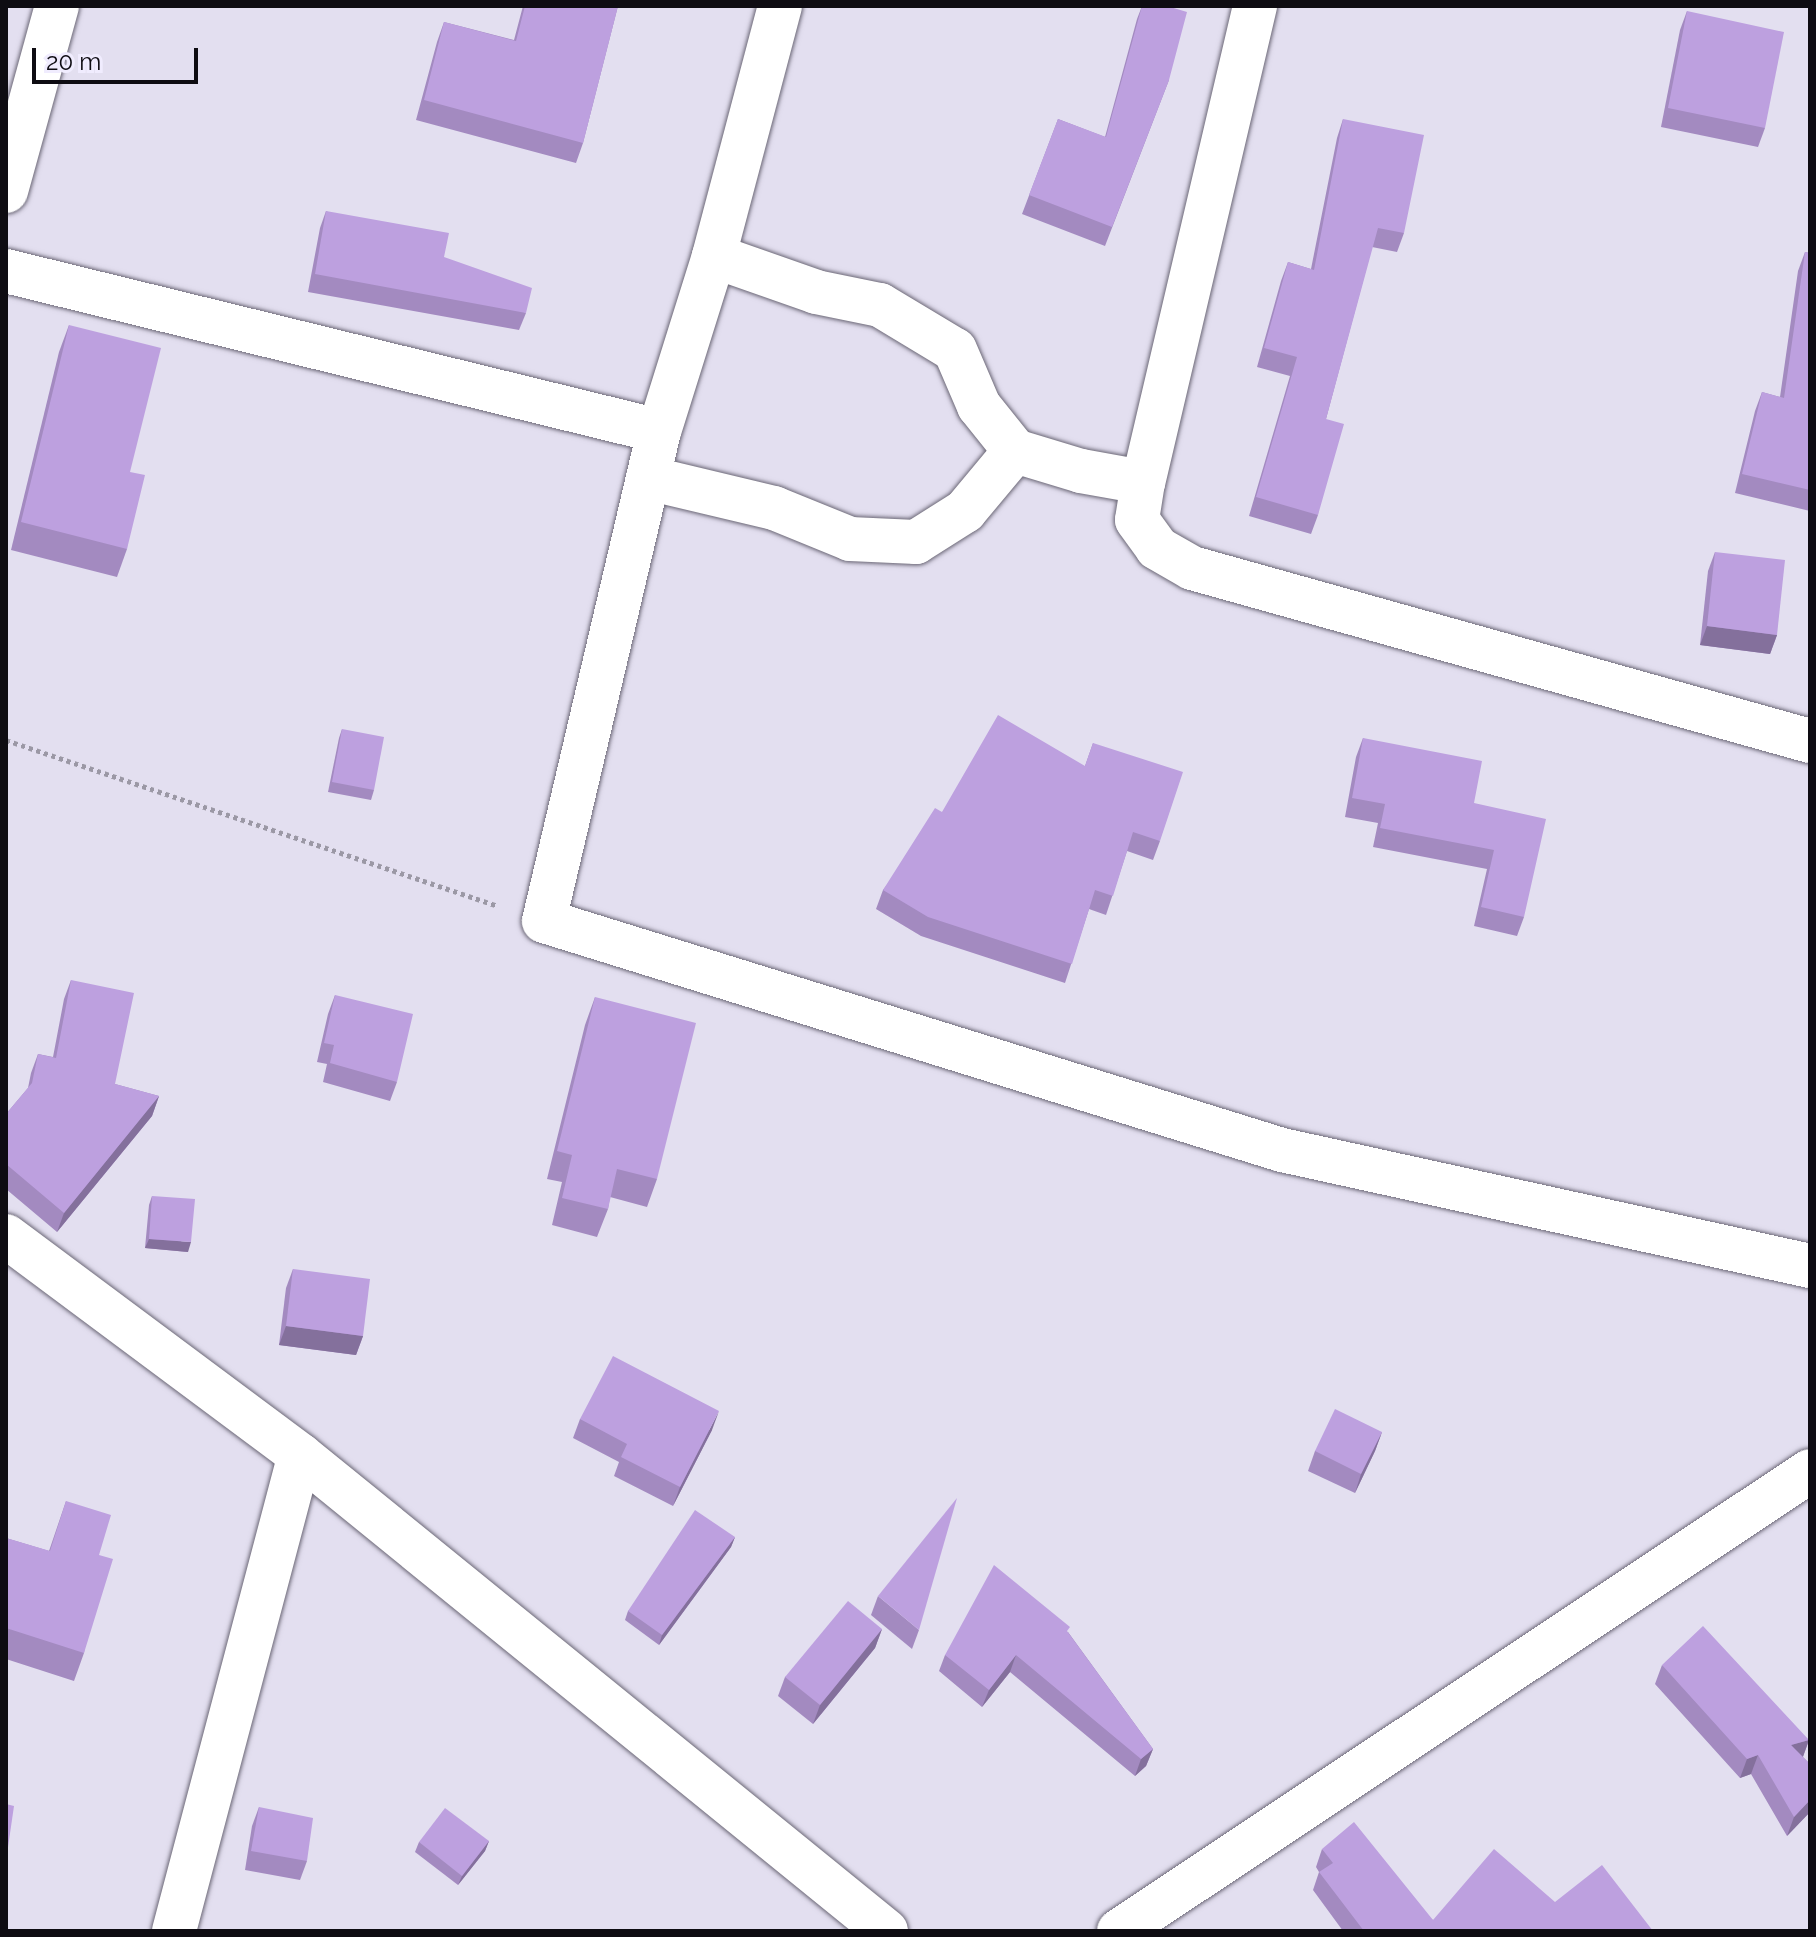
<!DOCTYPE html>
<style>
body{margin:0}
#map{position:relative;width:1816px;height:1937px;overflow:hidden;background:#e3dff0;font-family:Raleway,sans-serif}
div>[style]{position:absolute}
.path>*{height:5px;margin-top:-2.5px;transform-origin:0;background:repeating-linear-gradient(90deg,#9b98a5 0 4px,transparent 0 8px)}
.roads{filter:drop-shadow(0 0 2px #6b6776) drop-shadow(0 0 2px #6b6776)}
.street>*{height:44px;margin:-22px;padding:0 22px;transform-origin:22px;border-radius:22px;background:#fff}
.wall>*{inset:0;background:#a38ac0}
.shaded-wall>*{inset:0;background:#84709c}
.building>*{inset:0;background:#bda0df}
span{translate:-50% -50%;white-space:nowrap;text-align:center;line-height:1.15;-webkit-text-stroke:6px #f0ecfe;paint-order:stroke}
.frame{position:absolute;inset:0;border:8px solid #0e0c12;pointer-events:none}
.scale{position:absolute;left:32px;top:48px;width:166px;height:36px;box-sizing:border-box;border:4px solid #0e0c12;border-top:0;padding-left:10px;font-size:24px;line-height:28px;white-space:nowrap;color:#0e0c12;-webkit-text-stroke:6px #f0ecfe;paint-order:stroke}
</style>
<div id="map">
<div class="path">
<div style="left:6px;top:740px;width:519px;rotate:18.64deg"></div>
</div>
<div class="roads">
<div class="street">
<div style="left:780px;top:6px;width:259px;rotate:104.8deg"></div>
<div style="left:714px;top:256px;width:183px;rotate:107.4deg"></div>
<div style="left:659px;top:431px;width:503px;rotate:103.21deg"></div>
<div style="left:544px;top:921px;width:773px;rotate:17.24deg"></div>
<div style="left:1282px;top:1150px;width:541px;rotate:12.39deg"></div>
<div style="left:1255px;top:6px;width:489px;rotate:103.2deg"></div>
<div style="left:1143px;top:482px;width:38px;rotate:99deg"></div>
<div style="left:1137px;top:520px;width:34px;rotate:54deg"></div>
<div style="left:1157px;top:548px;width:40px;rotate:29.7deg"></div>
<div style="left:1192px;top:568px;width:642px;rotate:15.64deg"></div>
<div style="left:6px;top:191px;width:192px;rotate:-74.6deg"></div>
<div style="left:714px;top:256px;width:108px;rotate:19.4deg"></div>
<div style="left:816px;top:292px;width:65px;rotate:11.5deg"></div>
<div style="left:880px;top:305px;width:87px;rotate:31deg"></div>
<div style="left:955px;top:350px;width:61px;rotate:66.8deg"></div>
<div style="left:979px;top:406px;width:58px;rotate:51.3deg"></div>
<div style="left:1015px;top:451px;width:69px;rotate:16.9deg"></div>
<div style="left:1081px;top:471px;width:63px;rotate:10.1deg"></div>
<div style="left:6px;top:271px;width:672px;rotate:13.77deg"></div>
<div style="left:648px;top:478px;width:130px;rotate:13.4deg"></div>
<div style="left:774px;top:508px;width:82px;rotate:22.2deg"></div>
<div style="left:850px;top:539px;width:66px;rotate:2.6deg"></div>
<div style="left:916px;top:542px;width:58px;rotate:-32.3deg"></div>
<div style="left:965px;top:511px;width:78px;rotate:-50.2deg"></div>
<div style="left:6px;top:1236px;width:367px;rotate:36.7deg"></div>
<div style="left:300px;top:1455px;width:755px;rotate:39.09deg"></div>
<div style="left:174px;top:1931px;width:492px;rotate:-75.2deg"></div>
<div style="left:1119px;top:1931px;width:830px;rotate:-33.65deg"></div>
</div>
</div>
<div class="wall">
<div style="clip-path:polygon(523px 6px,618px 6px,583px 143px,576px 163px,416px 120px,437px 42px,444px 22px,514px 40px)"></div>
<div style="clip-path:polygon(1142px 6px,1169px 80px,1105px 246px,1022px 214px,1058px 119px,1105px 137px,1137px 19px)"></div>
<div style="clip-path:polygon(1687px 11px,1765px 128px,1758px 147px,1661px 127px,1680px 30px)"></div>
<div style="clip-path:polygon(1343px 119px,1404px 233px,1397px 252px,1372px 247px,1326px 419px,1318px 515px,1311px 534px,1249px 516px,1290px 376px,1257px 367px,1281px 281px,1288px 262px,1311px 269px,1337px 138px)"></div>
<div style="clip-path:polygon(326px 211px,526px 313px,519px 330px,308px 292px,320px 228px)"></div>
<div style="clip-path:polygon(1805px 252px,1810px 253px,1810px 511px,1735px 493px,1755px 411px,1762px 392px,1780px 397px,1798px 271px)"></div>
<div style="clip-path:polygon(69px 325px,130px 472px,127px 549px,117px 577px,11px 550px,59px 352px)"></div>
<div style="clip-path:polygon(1715px 552px,1777px 635px,1770px 654px,1700px 645px,1708px 571px)"></div>
<div style="clip-path:polygon(342px 729px,374px 790px,371px 800px,328px 792px,339px 738px)"></div>
<div style="clip-path:polygon(1363px 738px,1474px 803px,1524px 917px,1517px 936px,1474px 926px,1487px 869px,1373px 847px,1378px 823px,1345px 817px,1356px 757px)"></div>
<div style="clip-path:polygon(1093px 743px,1160px 841px,1153px 860px,1127px 851px,1106px 915px,1089px 909px,1065px 983px,921px 936px,876px 909px,883px 890px,942px 812px,1085px 766px)"></div>
<div style="clip-path:polygon(71px 980px,115px 1084px,159px 1096px,152px 1116px,57px 1232px,6px 1189px,6px 1114px,28px 1088px,31px 1073px,38px 1054px,53px 1057px,64px 999px)"></div>
<div style="clip-path:polygon(335px 995px,397px 1082px,390px 1101px,323px 1082px,327px 1064px,317px 1062px,328px 1014px)"></div>
<div style="clip-path:polygon(595px 997px,657px 1179px,647px 1207px,610px 1197px,608px 1209px,597px 1237px,552px 1225px,562px 1182px,547px 1179px,585px 1025px)"></div>
<div style="clip-path:polygon(152px 1196px,188px 1252px,145px 1248px,149px 1205px)"></div>
<div style="clip-path:polygon(293px 1269px,363px 1336px,356px 1355px,279px 1345px,286px 1288px)"></div>
<div style="clip-path:polygon(580px 1419px,712px 1430px,673px 1506px,614px 1476px,619px 1462px,573px 1438px)"></div>
<div style="clip-path:polygon(1382px 1432px,1375px 1451px,1355px 1493px,1308px 1471px,1315px 1451px)"></div>
<div style="clip-path:polygon(66px 1501px,99px 1555px,84px 1653px,74px 1681px,6px 1659px,6px 1538px,49px 1551px)"></div>
<div style="clip-path:polygon(735px 1537px,731px 1547px,659px 1645px,625px 1620px,628px 1611px)"></div>
<div style="clip-path:polygon(878px 1596px,919px 1630px,912px 1649px,871px 1615px)"></div>
<div style="clip-path:polygon(882px 1629px,875px 1648px,813px 1724px,778px 1696px,785px 1677px)"></div>
<div style="clip-path:polygon(1068px 1632px,1153px 1749px,1146px 1766px,1135px 1776px,1010px 1672px,982px 1707px,939px 1671px,945px 1655px)"></div>
<div style="clip-path:polygon(1662px 1665px,1809px 1740px,1803px 1757px,1810px 1764px,1810px 1812px,1787px 1836px,1751px 1774px,1740px 1778px,1655px 1684px)"></div>
<div style="clip-path:polygon(259px 1807px,307px 1861px,300px 1880px,245px 1870px,252px 1826px)"></div>
<div style="clip-path:polygon(489px 1841px,485px 1851px,458px 1885px,415px 1852px,419px 1842px)"></div>
<div style="clip-path:polygon(1322px 1849px,1433px 1920px,1555px 1902px,1653px 1931px,1343px 1931px,1313px 1890px,1319px 1872px,1316px 1867px)"></div>
</div>
<div class="shaded-wall">
<div style="clip-path:polygon(1707px 626px,1777px 635px,1770px 654px,1700px 645px)"></div>
<div style="clip-path:polygon(159px 1096px,152px 1116px,57px 1232px,64px 1213px)"></div>
<div style="clip-path:polygon(149px 1239px,191px 1242px,188px 1252px,145px 1248px)"></div>
<div style="clip-path:polygon(286px 1326px,363px 1336px,356px 1355px,279px 1345px)"></div>
<div style="clip-path:polygon(719px 1411px,712px 1430px,673px 1506px,680px 1487px)"></div>
<div style="clip-path:polygon(1382px 1432px,1375px 1451px,1355px 1493px,1361px 1474px)"></div>
<div style="clip-path:polygon(735px 1537px,731px 1547px,659px 1645px,662px 1635px)"></div>
<div style="clip-path:polygon(882px 1629px,875px 1648px,813px 1724px,820px 1705px)"></div>
<div style="clip-path:polygon(1016px 1655px,1010px 1672px,982px 1707px,989px 1690px)"></div>
<div style="clip-path:polygon(1809px 1740px,1802px 1759px,1791px 1745px)"></div>
<div style="clip-path:polygon(1153px 1749px,1146px 1766px,1135px 1776px,1141px 1759px)"></div>
<div style="clip-path:polygon(1758px 1755px,1751px 1774px,1740px 1778px,1747px 1759px)"></div>
<div style="clip-path:polygon(1810px 1800px,1810px 1812px,1787px 1836px,1794px 1817px)"></div>
<div style="clip-path:polygon(489px 1841px,485px 1851px,458px 1885px,462px 1876px)"></div>
</div>
<div class="building">
<div style="clip-path:polygon(525px 6px,618px 6px,583px 143px,424px 100px,444px 22px,516px 41px)"></div>
<div style="clip-path:polygon(1142px 6px,1167px 6px,1187px 12px,1169px 80px,1112px 227px,1029px 195px,1058px 119px,1106px 137px)"></div>
<div style="clip-path:polygon(1687px 11px,1784px 32px,1765px 128px,1668px 108px)"></div>
<div style="clip-path:polygon(1343px 119px,1424px 135px,1404px 233px,1378px 228px,1326px 419px,1344px 424px,1318px 515px,1256px 497px,1297px 357px,1264px 348px,1288px 262px,1314px 270px)"></div>
<div style="clip-path:polygon(326px 211px,449px 233px,444px 257px,532px 288px,526px 313px,315px 274px)"></div>
<div style="clip-path:polygon(1805px 252px,1810px 253px,1810px 490px,1742px 474px,1762px 392px,1784px 398px)"></div>
<div style="clip-path:polygon(69px 325px,161px 348px,130px 472px,145px 475px,127px 549px,21px 522px)"></div>
<div style="clip-path:polygon(1715px 552px,1785px 560px,1777px 635px,1707px 626px)"></div>
<div style="clip-path:polygon(998px 715px,1085px 766px,1093px 743px,1183px 772px,1160px 841px,1133px 832px,1113px 896px,1095px 890px,1072px 964px,928px 917px,883px 890px,935px 808px,942px 812px)"></div>
<div style="clip-path:polygon(342px 729px,384px 737px,374px 790px,332px 782px)"></div>
<div style="clip-path:polygon(1363px 738px,1482px 761px,1474px 803px,1546px 819px,1524px 917px,1481px 907px,1494px 850px,1380px 828px,1385px 804px,1352px 798px)"></div>
<div style="clip-path:polygon(71px 980px,134px 993px,115px 1084px,159px 1096px,64px 1213px,6px 1164px,6px 1114px,32px 1083px,38px 1054px,56px 1058px)"></div>
<div style="clip-path:polygon(335px 995px,413px 1014px,397px 1082px,330px 1063px,334px 1045px,324px 1043px)"></div>
<div style="clip-path:polygon(595px 997px,696px 1023px,657px 1179px,617px 1169px,608px 1209px,562px 1198px,572px 1155px,557px 1151px)"></div>
<div style="clip-path:polygon(152px 1196px,195px 1199px,191px 1242px,149px 1239px)"></div>
<div style="clip-path:polygon(293px 1269px,370px 1279px,363px 1336px,286px 1326px)"></div>
<div style="clip-path:polygon(613px 1356px,719px 1411px,680px 1487px,621px 1457px,627px 1444px,580px 1419px)"></div>
<div style="clip-path:polygon(1335px 1409px,1382px 1432px,1361px 1474px,1315px 1451px)"></div>
<div style="clip-path:polygon(957px 1498px,919px 1630px,878px 1596px)"></div>
<div style="clip-path:polygon(66px 1501px,111px 1515px,99px 1555px,113px 1559px,84px 1653px,6px 1628px,6px 1538px,50px 1551px)"></div>
<div style="clip-path:polygon(695px 1510px,735px 1537px,662px 1635px,628px 1611px)"></div>
<div style="clip-path:polygon(994px 1565px,1070px 1627px,1067px 1631px,1153px 1749px,1141px 1759px,1016px 1655px,989px 1690px,945px 1655px)"></div>
<div style="clip-path:polygon(848px 1601px,882px 1629px,820px 1705px,785px 1677px)"></div>
<div style="clip-path:polygon(1703px 1626px,1809px 1740px,1791px 1745px,1810px 1764px,1810px 1800px,1794px 1817px,1758px 1755px,1747px 1759px,1662px 1665px)"></div>
<div style="clip-path:polygon(6px 1804px,14px 1806px,6px 1861px)"></div>
<div style="clip-path:polygon(259px 1807px,313px 1818px,307px 1861px,251px 1851px)"></div>
<div style="clip-path:polygon(445px 1808px,489px 1841px,462px 1876px,419px 1842px)"></div>
<div style="clip-path:polygon(1354px 1822px,1433px 1920px,1494px 1849px,1555px 1902px,1602px 1865px,1653px 1931px,1364px 1931px,1319px 1872px,1333px 1863px,1322px 1849px)"></div>
</div>
<div class="frame"></div>
<div class="scale">20 m</div>
</div>
